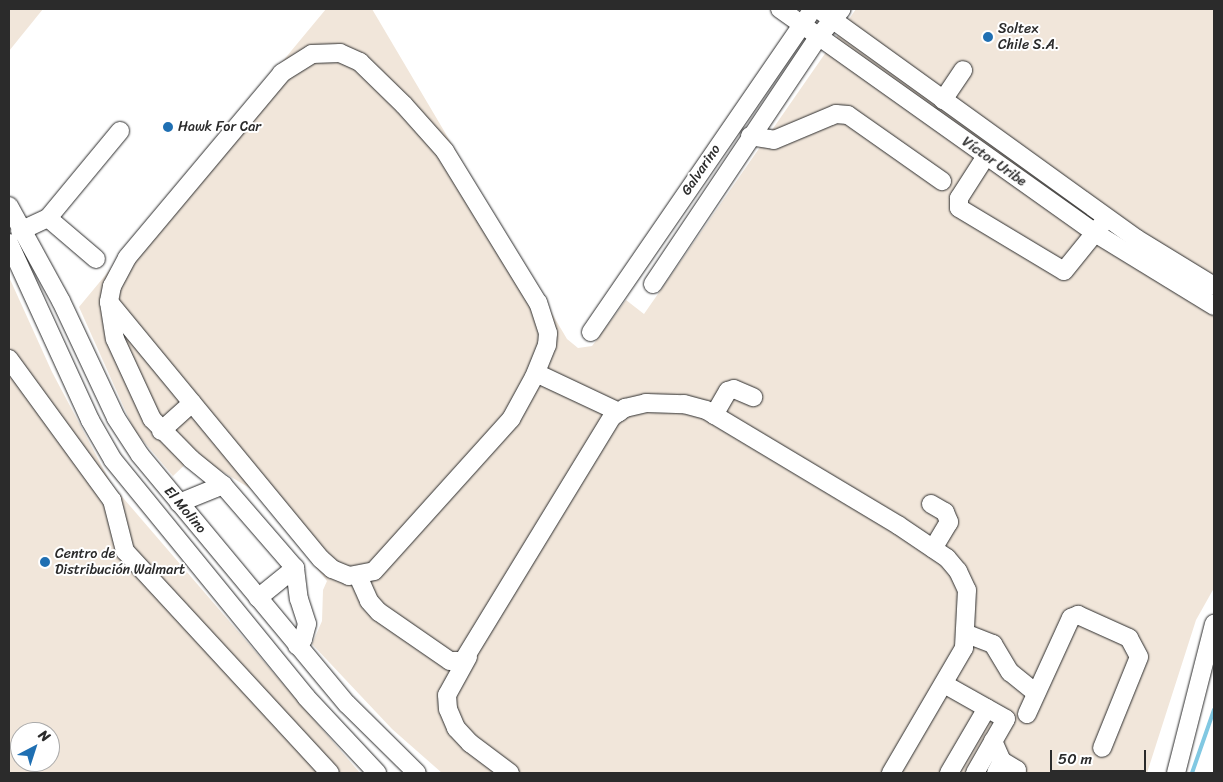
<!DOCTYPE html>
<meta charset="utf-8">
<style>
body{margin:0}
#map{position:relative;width:1223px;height:782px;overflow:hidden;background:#fff;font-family:Sriracha,sans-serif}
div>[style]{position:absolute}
.built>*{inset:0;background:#f1e6da}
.stream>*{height:4px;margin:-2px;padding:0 2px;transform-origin:2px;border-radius:2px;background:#81c8e2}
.roads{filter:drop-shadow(0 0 1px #2b2b2b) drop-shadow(0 0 1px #2b2b2b)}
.minor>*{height:18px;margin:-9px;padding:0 9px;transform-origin:9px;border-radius:9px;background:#fff}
.dots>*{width:14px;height:14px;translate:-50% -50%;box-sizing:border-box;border:2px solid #fff;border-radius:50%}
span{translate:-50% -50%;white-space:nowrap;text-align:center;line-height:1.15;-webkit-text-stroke:4px #fff;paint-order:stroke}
.poi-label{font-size:14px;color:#2b2b2b}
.left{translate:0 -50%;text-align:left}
.street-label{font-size:14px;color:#2b2b2b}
.frame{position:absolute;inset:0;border:10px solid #2b2b2b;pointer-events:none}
.north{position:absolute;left:10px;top:722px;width:50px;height:50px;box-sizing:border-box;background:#fff;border:1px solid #aaa;border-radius:50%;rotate:40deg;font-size:14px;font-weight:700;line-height:20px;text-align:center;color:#2b2b2b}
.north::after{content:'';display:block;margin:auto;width:18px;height:22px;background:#1f6fb2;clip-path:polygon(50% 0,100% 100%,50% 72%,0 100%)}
.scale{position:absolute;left:1050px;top:750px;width:96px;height:22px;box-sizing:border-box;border:2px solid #2b2b2b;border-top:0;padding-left:6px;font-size:15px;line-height:18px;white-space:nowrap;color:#2b2b2b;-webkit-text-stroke:4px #fff;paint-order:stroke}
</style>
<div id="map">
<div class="built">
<div style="clip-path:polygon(9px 9px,43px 9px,9px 51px)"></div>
<div style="clip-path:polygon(326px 9px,372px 9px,567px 339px,578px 348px,592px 346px,626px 300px,644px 314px,856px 9px,1214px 9px,1214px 588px,1196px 620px,1147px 773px,442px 773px,392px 729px,312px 644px,322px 621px,323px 590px,327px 581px,256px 492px,195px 455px,173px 476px,134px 430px,79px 307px)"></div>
<div style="clip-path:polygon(evenodd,9px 277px,52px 372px,112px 485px,360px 773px,9px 773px,9px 277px,20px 732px,50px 732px,50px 762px,20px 762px,20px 732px)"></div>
</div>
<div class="stream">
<div style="left:1192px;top:773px;width:67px;rotate:-70.8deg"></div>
</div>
<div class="roads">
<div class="minor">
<div style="left:780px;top:9px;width:387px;rotate:35.4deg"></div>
<div style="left:1095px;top:233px;width:140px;rotate:31.5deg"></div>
<div style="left:818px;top:9px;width:393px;rotate:35.8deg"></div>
<div style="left:1137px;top:239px;width:90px;rotate:31.4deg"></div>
<div style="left:943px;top:100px;width:36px;rotate:-56deg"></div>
<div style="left:750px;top:136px;width:24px;rotate:9deg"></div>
<div style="left:774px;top:140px;width:67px;rotate:-22.8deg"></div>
<div style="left:836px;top:114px;width:12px;rotate:5deg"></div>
<div style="left:848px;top:115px;width:115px;rotate:35.1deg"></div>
<div style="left:986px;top:156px;width:50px;rotate:122.7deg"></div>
<div style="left:959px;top:198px;width:10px;rotate:90deg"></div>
<div style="left:959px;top:208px;width:122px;rotate:31deg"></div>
<div style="left:1064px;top:271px;width:60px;rotate:-51deg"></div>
<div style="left:9px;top:206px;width:108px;rotate:61.3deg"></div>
<div style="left:61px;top:301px;width:129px;rotate:64.8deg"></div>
<div style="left:116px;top:418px;width:44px;rotate:57deg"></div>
<div style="left:140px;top:455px;width:324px;rotate:50.3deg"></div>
<div style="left:347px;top:704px;width:98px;rotate:44.6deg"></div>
<div style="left:48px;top:218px;width:63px;rotate:40.5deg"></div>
<div style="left:20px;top:231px;width:31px;rotate:-25deg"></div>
<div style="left:48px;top:218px;width:113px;rotate:-50.4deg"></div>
<div style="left:9px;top:243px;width:195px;rotate:65.4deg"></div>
<div style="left:90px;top:420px;width:46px;rotate:60.1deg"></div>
<div style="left:113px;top:460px;width:306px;rotate:50.8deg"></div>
<div style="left:306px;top:697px;width:104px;rotate:46.9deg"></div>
<div style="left:653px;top:284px;width:298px;rotate:-56.2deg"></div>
<div style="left:819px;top:36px;width:35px;rotate:-50deg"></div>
<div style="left:109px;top:302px;width:333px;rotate:50.5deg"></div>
<div style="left:321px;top:559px;width:15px;rotate:42deg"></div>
<div style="left:332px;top:569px;width:18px;rotate:22deg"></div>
<div style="left:349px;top:576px;width:25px;rotate:-11deg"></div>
<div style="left:374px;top:571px;width:205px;rotate:-48deg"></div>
<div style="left:511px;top:419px;width:48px;rotate:-61.3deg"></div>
<div style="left:534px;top:377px;width:35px;rotate:-68deg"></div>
<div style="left:547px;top:345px;width:12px;rotate:-85deg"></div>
<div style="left:548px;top:333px;width:32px;rotate:-108deg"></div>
<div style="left:538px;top:303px;width:178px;rotate:-121.5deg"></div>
<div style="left:445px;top:151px;width:62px;rotate:-131.7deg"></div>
<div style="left:404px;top:105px;width:62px;rotate:-135.7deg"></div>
<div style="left:360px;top:62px;width:22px;rotate:-156deg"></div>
<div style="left:340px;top:53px;width:28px;rotate:178deg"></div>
<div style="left:312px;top:54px;width:36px;rotate:148deg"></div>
<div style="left:282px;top:73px;width:241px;rotate:130deg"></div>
<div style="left:127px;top:258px;width:32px;rotate:118deg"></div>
<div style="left:112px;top:286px;width:16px;rotate:101deg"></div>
<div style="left:109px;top:302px;width:37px;rotate:81deg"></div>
<div style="left:115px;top:339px;width:88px;rotate:65.2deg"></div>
<div style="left:152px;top:419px;width:56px;rotate:45.7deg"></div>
<div style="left:191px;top:459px;width:41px;rotate:39.1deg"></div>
<div style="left:591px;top:332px;width:385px;rotate:-55.5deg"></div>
<div style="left:9px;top:359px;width:175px;rotate:53.9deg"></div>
<div style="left:112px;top:500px;width:53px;rotate:75.7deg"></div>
<div style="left:125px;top:551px;width:302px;rotate:47.3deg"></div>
<div style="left:536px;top:373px;width:92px;rotate:25.2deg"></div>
<div style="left:714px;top:415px;width:28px;rotate:-60deg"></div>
<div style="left:728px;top:391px;width:6px;rotate:-18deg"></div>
<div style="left:734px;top:389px;width:21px;rotate:23deg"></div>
<div style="left:161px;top:431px;width:42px;rotate:-42.1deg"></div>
<div style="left:179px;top:503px;width:48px;rotate:-22.2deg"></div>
<div style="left:223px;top:485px;width:110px;rotate:49.1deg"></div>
<div style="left:295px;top:568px;width:31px;rotate:83deg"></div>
<div style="left:299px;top:599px;width:26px;rotate:72deg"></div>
<div style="left:307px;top:624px;width:16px;rotate:105deg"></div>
<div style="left:303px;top:639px;width:9px;rotate:131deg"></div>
<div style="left:931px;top:504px;width:16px;rotate:30deg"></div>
<div style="left:945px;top:512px;width:11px;rotate:68deg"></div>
<div style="left:949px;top:522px;width:31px;rotate:121deg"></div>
<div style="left:358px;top:576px;width:27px;rotate:66deg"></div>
<div style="left:369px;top:601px;width:15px;rotate:48deg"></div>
<div style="left:379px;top:612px;width:86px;rotate:34.6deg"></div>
<div style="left:450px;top:661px;width:13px"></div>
<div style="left:463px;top:661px;width:286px;rotate:-58.6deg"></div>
<div style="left:612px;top:417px;width:16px;rotate:-35deg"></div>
<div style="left:625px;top:408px;width:22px;rotate:-13deg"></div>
<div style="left:646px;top:403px;width:38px;rotate:2deg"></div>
<div style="left:684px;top:404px;width:23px;rotate:15deg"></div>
<div style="left:706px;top:410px;width:224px;rotate:30.9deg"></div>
<div style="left:898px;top:525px;width:59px;rotate:34deg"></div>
<div style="left:947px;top:558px;width:17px;rotate:50deg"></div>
<div style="left:958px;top:571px;width:21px;rotate:65deg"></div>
<div style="left:967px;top:590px;width:58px;rotate:93deg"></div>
<div style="left:964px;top:648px;width:145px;rotate:120.3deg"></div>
<div style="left:258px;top:598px;width:48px;rotate:-39deg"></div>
<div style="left:967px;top:634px;width:28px;rotate:21deg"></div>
<div style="left:993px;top:644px;width:33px;rotate:59deg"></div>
<div style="left:1010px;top:672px;width:33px;rotate:39deg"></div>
<div style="left:468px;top:657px;width:43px;rotate:118.9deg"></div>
<div style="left:447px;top:695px;width:14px;rotate:86deg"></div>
<div style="left:448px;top:709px;width:21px;rotate:67deg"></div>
<div style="left:456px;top:728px;width:21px;rotate:47deg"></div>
<div style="left:470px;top:743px;width:50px;rotate:36.9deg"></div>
<div style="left:944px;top:684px;width:71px;rotate:29.4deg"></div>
<div style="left:1006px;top:719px;width:62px;rotate:119.9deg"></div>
<div style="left:1027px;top:714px;width:106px;rotate:-65.4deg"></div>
<div style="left:1071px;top:618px;width:8px;rotate:-23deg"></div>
<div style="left:1078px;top:615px;width:56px;rotate:24.3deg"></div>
<div style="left:1129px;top:638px;width:21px;rotate:62deg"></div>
<div style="left:1139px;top:657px;width:98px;rotate:112.1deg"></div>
<div style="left:993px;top:741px;width:22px;rotate:66deg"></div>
<div style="left:1002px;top:761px;width:13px;rotate:117deg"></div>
<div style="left:1002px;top:761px;width:17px;rotate:31deg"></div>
<div style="left:1017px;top:770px;width:4px;rotate:124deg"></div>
<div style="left:949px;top:773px;width:75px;rotate:-59.7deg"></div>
<div style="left:1176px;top:773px;width:154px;rotate:-75.7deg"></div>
</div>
</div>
<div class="dots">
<div style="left:988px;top:37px;background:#1f6fb2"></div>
<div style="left:168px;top:127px;background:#1f6fb2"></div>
<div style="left:45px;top:562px;background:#1f6fb2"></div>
</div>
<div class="poi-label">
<span class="left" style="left:998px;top:37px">Soltex<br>Chile S.A.</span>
<span class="left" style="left:178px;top:127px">Hawk For Car</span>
<span class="left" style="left:55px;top:562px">Centro de<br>Distribución Walmart</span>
</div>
<div class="street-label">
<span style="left:994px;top:162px;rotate:35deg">Víctor Uribe</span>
<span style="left:701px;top:170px;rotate:-56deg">Galvarino</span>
<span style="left:185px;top:510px;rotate:50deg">El Molino</span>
</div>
<div class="frame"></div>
<div class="north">N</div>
<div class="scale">50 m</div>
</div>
